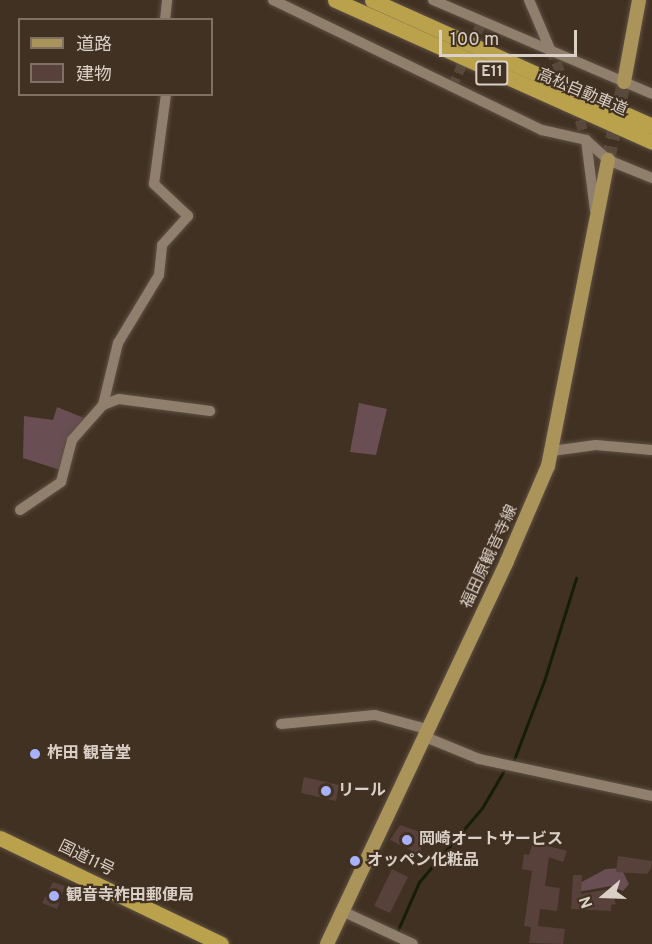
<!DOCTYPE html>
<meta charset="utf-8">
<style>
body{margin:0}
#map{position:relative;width:652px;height:944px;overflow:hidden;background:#413122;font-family:Overpass,"Noto Sans JP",sans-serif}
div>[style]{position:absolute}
.green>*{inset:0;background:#694f54}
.stream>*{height:3px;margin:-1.5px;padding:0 1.5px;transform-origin:1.5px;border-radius:1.5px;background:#161d06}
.building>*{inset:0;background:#58413b}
.minor-tunnel>*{height:10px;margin-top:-5px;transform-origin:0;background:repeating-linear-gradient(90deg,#58493b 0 10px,transparent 0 15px)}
.major-tunnel>*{height:14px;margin-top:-7px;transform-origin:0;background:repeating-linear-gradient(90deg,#58493b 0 14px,transparent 0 21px)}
.roads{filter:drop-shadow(0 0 2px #5d5043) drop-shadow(0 0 2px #5d5043)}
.minor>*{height:10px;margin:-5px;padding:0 5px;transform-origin:5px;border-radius:5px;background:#917f6e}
.major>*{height:14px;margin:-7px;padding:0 7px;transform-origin:7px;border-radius:7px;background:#aa945a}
.highway>*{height:15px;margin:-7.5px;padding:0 7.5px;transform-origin:7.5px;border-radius:7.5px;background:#baa24d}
.dots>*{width:16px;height:16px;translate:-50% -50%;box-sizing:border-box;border:3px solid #413122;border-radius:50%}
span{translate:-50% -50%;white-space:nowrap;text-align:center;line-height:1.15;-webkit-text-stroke:4.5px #413122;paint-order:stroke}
.shield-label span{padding:2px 4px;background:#413122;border:2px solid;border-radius:4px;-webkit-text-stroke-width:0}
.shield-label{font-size:15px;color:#dbd0c7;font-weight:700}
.street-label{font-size:16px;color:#dbd0c7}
.poi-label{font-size:16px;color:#dbd0c7;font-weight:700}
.left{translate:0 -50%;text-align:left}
.legend{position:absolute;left:18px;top:18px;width:195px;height:78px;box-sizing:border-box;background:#413122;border:2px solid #7f7164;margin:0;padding:8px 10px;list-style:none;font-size:18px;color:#dbd0c7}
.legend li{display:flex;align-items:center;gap:12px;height:30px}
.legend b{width:30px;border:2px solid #7f7164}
.north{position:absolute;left:574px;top:866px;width:60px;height:60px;-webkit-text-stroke:4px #413122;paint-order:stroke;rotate:251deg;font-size:16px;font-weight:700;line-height:24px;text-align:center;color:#dbd0c7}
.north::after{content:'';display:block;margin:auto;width:21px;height:27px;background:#dbd0c7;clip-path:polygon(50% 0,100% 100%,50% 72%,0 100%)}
.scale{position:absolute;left:439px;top:30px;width:138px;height:27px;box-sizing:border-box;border:3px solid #dbd0c7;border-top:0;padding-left:8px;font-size:18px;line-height:21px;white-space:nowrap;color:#dbd0c7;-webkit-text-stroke:4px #413122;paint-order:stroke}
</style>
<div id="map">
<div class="green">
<div style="clip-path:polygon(359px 403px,387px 409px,376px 455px,350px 452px)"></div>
<div style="clip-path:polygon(57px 407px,84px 418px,66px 441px,60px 470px,23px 458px,24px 416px,53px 420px)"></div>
<div style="clip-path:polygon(621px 868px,629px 884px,623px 891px,611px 886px,577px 892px,574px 886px,606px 869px)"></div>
</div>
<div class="stream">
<div style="left:513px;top:762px;width:87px;rotate:-69.1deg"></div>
<div style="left:544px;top:681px;width:108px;rotate:-72.7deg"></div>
<div style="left:397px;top:932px;width:55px;rotate:-66.3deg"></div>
<div style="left:419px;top:882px;width:97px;rotate:-49.6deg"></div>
<div style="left:482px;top:808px;width:42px;rotate:-59.7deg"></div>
</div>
<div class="building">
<div style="clip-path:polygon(304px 777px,339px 785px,336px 801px,301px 793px)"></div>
<div style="clip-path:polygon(400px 825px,426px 834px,419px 854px,390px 840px)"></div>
<div style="clip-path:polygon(533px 842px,567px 851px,563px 862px,549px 857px,545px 886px,560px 888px,557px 911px,540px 909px,538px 926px,565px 929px,563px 944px,529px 943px,531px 927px,524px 926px,532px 871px,522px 869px,524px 854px,529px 855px)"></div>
<div style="clip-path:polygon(618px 856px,652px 861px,651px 869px,647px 874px,616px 872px)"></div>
<div style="clip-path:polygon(392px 869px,408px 877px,390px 913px,374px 906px)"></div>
<div style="clip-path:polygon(573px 875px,582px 875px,581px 894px,610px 889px,616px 904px,611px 905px,611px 911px,571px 909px)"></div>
<div style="clip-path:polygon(53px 882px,65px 886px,57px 909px,42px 903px)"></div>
</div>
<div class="minor-tunnel">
<div style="left:550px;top:49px;width:46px;rotate:65.7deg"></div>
<div style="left:452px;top:87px;width:72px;rotate:-65.2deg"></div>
<div style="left:575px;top:106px;width:36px;rotate:72deg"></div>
</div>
<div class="major-tunnel">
<div style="left:608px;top:160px;width:80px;rotate:-78.4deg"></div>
</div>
<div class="roads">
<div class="minor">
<div style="left:273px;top:0;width:299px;rotate:25.8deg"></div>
<div style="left:542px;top:130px;width:45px;rotate:12.8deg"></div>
<div style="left:586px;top:140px;width:30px;rotate:42deg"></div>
<div style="left:608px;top:160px;width:48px;rotate:22.2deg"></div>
<div style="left:433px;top:0;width:238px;rotate:23.2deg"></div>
<div style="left:529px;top:0;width:53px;rotate:66.8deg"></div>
<div style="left:165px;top:20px;width:20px;rotate:-84deg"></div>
<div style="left:586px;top:140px;width:71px;rotate:82.7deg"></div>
<div style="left:103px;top:405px;width:17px;rotate:-21deg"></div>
<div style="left:119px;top:399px;width:92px;rotate:7.5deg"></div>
<div style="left:552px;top:451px;width:44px;rotate:-7.8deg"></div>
<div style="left:596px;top:445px;width:56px;rotate:5.1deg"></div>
<div style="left:20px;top:510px;width:50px;rotate:-34.3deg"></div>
<div style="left:61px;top:482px;width:43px;rotate:-75.3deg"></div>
<div style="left:72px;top:440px;width:47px;rotate:-48.5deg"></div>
<div style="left:103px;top:405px;width:64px;rotate:-76.4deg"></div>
<div style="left:118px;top:343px;width:79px;rotate:-58.9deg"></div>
<div style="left:159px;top:275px;width:30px;rotate:-84deg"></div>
<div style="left:162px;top:245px;width:39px;rotate:-48deg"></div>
<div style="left:188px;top:216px;width:47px;rotate:-136.7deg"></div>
<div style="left:154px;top:184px;width:91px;rotate:-82.4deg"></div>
<div style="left:281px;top:724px;width:94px;rotate:-5.5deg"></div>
<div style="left:375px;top:715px;width:54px;rotate:15.1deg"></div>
<div style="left:423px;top:736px;width:61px;rotate:22.3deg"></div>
<div style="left:479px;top:759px;width:177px;rotate:12.1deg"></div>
<div style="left:342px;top:911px;width:78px;rotate:24.9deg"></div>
</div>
<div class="major">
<div style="left:624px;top:82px;width:83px;rotate:-79.6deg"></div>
<div style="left:327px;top:944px;width:423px;rotate:-64.8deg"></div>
<div style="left:507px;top:561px;width:103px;rotate:-66.7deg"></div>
<div style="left:548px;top:466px;width:312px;rotate:-78.9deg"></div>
</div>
<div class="highway">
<div style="left:335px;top:0;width:347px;rotate:24.1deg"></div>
<div style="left:372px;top:0;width:307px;rotate:24.2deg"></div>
<div style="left:0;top:838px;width:245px;rotate:25.6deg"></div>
</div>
</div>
<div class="dots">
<div style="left:35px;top:754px;background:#a7b1fc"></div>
<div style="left:326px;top:791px;background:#a7b1fc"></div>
<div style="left:407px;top:840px;background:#a7b1fc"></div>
<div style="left:355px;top:861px;background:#a7b1fc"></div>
<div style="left:54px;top:896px;background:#a7b1fc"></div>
</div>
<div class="shield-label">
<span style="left:492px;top:73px">E11</span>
</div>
<div class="street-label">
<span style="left:582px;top:93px;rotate:23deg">高松自動車道</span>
<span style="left:490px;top:557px;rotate:-65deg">福田原観音寺線</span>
<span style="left:86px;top:859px;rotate:26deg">国道11号</span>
</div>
<div class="poi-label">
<span class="left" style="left:47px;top:754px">柞田 観音堂</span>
<span class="left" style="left:338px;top:791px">リール</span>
<span class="left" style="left:419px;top:840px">岡崎オートサービス</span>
<span class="left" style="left:367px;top:861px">オッペン化粧品</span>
<span class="left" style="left:66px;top:896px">観音寺柞田郵便局</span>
</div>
<ul class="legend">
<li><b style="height:8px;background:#aa945a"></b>道路</li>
<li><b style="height:16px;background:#58413b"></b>建物</li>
</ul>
<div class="north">N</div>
<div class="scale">100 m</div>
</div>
